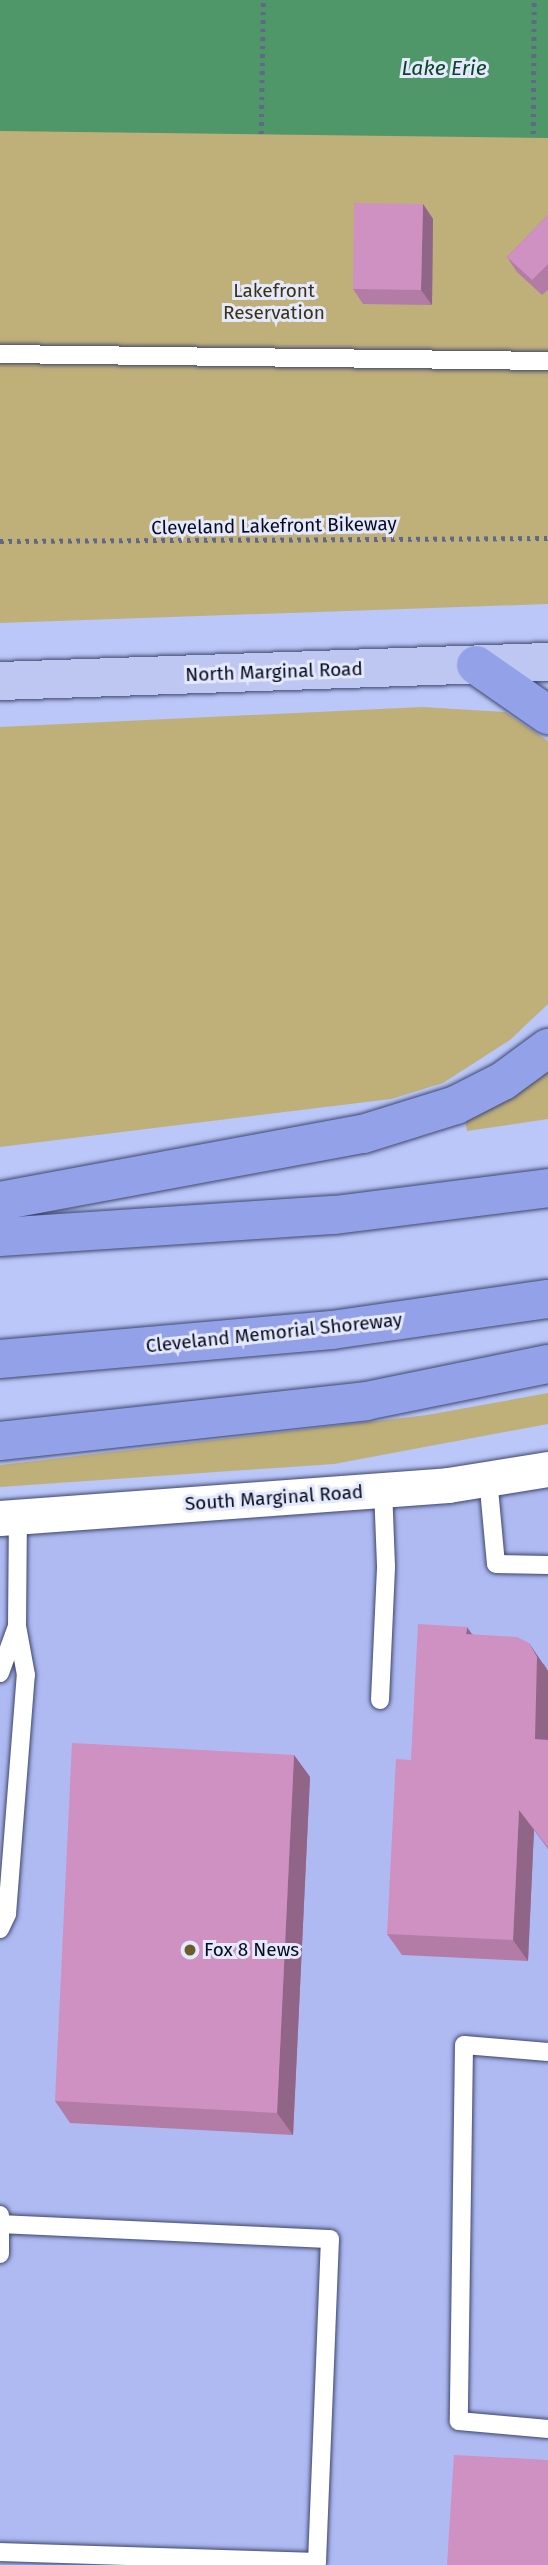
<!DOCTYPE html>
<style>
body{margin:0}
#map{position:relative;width:548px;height:2565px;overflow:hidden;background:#bbc7f8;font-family:"Fira Sans",sans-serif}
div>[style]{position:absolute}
.built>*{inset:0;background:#aebaf1}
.green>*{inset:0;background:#bfb07a}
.water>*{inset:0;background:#4f9769}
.path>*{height:4.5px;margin-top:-2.25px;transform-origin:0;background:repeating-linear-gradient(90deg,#606788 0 3.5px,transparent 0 8.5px)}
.roads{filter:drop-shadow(0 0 2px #3e466f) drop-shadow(0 0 2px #3e466f)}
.lane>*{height:18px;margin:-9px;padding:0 9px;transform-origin:9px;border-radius:9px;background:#fff}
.street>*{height:35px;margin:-17.5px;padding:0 17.5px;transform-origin:17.5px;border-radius:17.5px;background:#fff}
.primary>*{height:38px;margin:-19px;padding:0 19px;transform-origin:19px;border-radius:19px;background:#bec7f1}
.highway>*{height:38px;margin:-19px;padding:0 19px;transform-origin:19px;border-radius:19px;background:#93a2e8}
.wall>*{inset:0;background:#b27ca7}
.shaded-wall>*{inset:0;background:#916588}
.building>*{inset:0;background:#cf90c2}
.dots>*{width:19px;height:19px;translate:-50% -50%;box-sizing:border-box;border:4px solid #e4e9fd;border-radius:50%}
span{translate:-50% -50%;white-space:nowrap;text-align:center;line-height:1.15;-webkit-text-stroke:6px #e4e9fd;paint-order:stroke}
.park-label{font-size:19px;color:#3b320f}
.street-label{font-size:19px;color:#070a1a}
.poi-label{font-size:19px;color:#070a1a}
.left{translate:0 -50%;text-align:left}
.water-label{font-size:21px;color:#0c4526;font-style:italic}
</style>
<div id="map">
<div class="built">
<div style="clip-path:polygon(548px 1469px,548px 2565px,0 2565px,0 1518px)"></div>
</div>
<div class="green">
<div style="clip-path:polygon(0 0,548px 0,548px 604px,0 623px)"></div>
<div style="clip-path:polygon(422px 707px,505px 712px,548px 741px,548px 1004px,510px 1040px,443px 1083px,391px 1099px,0 1147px,0 727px)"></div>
<div style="clip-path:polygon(548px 1070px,548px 1119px,467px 1131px,465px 1119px)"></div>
<div style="clip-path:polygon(548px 1393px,548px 1424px,334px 1464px,0 1487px,0 1465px,427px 1415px)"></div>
</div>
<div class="water">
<div style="clip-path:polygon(0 0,548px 0,548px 138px,0 131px)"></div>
</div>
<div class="path">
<div style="left:261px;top:134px;width:134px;rotate:-89.1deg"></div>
<div style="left:533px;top:134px;width:134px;rotate:-89.6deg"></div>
<div style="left:0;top:541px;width:548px;rotate:-0.31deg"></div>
</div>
<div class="roads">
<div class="lane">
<div style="left:0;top:354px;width:548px;rotate:0.73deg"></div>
<div style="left:488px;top:1478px;width:86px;rotate:84.7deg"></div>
<div style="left:496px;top:1564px;width:52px;rotate:1.1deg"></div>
<div style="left:0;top:1673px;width:50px;rotate:-70.1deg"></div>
<div style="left:380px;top:1700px;width:134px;rotate:-87.4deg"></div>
<div style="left:386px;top:1566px;width:77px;rotate:-92.2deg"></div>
<div style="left:0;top:1929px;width:17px;rotate:-65deg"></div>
<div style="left:7px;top:1914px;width:240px;rotate:-85.5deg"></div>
<div style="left:26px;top:1675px;width:50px;rotate:-100.4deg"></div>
<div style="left:17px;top:1626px;width:109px;rotate:-89.5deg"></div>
<div style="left:548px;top:2052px;width:84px;rotate:-175.2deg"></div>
<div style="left:464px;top:2045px;width:376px;rotate:90.8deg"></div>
<div style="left:459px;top:2421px;width:89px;rotate:5.1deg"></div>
<div style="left:0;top:2215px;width:39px;rotate:90deg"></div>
<div style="left:0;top:2552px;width:317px;rotate:1.8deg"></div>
<div style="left:317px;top:2562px;width:323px;rotate:-87.7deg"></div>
<div style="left:330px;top:2239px;width:328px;rotate:-177.4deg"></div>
</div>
<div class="street">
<div style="left:0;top:1518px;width:449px;rotate:-4.2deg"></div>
<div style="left:448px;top:1485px;width:101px;rotate:-9.1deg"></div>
</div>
<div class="primary">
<div style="left:0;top:681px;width:548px;rotate:-1.99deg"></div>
</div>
<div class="highway">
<div style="left:476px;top:665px;width:88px;rotate:34.8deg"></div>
<div style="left:0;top:1201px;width:369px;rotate:-10.5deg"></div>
<div style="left:363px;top:1134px;width:97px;rotate:-17.3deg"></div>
<div style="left:456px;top:1105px;width:53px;rotate:-27.1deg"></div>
<div style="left:503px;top:1081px;width:56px;rotate:-36.3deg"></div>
<div style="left:0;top:1237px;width:336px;rotate:-3.8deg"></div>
<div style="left:335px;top:1215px;width:215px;rotate:-7.2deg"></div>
<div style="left:0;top:1359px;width:333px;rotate:-5deg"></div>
<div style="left:332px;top:1330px;width:218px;rotate:-8.2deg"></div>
<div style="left:0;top:1441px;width:368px;rotate:-6.2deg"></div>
<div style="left:366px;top:1401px;width:186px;rotate:-11.5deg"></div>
</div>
</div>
<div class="wall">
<div style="clip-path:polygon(423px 204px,433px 219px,432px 305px,363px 304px,353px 289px)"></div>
<div style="clip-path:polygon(548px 215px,548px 290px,542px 295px,517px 272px,507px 257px)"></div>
<div style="clip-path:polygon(472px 1634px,544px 1664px,548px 1671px,548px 1849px,534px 1830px,528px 1961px,402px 1955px,387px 1934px,411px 1760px)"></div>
<div style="clip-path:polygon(294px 1755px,310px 1777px,293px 2135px,70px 2123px,55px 2101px)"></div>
</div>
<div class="shaded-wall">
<div style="clip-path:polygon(423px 204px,433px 219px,432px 305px,421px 290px)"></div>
<div style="clip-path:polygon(467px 1627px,481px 1647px,466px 1634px)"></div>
<div style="clip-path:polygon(529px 1643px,548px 1671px,548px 1759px,535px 1739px)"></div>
<div style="clip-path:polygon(294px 1755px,310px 1777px,293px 2135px,277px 2113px)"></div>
<div style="clip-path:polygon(519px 1810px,534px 1830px,528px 1961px,513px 1940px)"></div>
</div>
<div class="building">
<div style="clip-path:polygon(354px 203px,423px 204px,421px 290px,353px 289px)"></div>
<div style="clip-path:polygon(548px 215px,548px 264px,532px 280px,507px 257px)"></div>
<div style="clip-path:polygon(418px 1624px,467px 1627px,466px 1634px,517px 1637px,529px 1643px,537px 1657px,535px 1739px,548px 1740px,548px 1847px,519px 1810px,513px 1940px,387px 1934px,396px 1759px,411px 1760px)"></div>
<div style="clip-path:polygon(72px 1743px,294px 1755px,277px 2113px,55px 2101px)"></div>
<div style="clip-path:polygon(454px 2455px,548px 2460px,548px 2565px,447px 2565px)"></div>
</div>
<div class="dots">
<div style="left:190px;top:1950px;background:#6b5d2a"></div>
</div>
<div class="park-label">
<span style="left:274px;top:302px">Lakefront<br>Reservation</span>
</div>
<div class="street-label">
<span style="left:274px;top:526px;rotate:-1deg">Cleveland Lakefront Bikeway</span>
<span style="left:274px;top:672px;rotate:-2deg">North Marginal Road</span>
<span style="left:274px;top:1333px;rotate:-6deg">Cleveland Memorial Shoreway</span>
<span style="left:274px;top:1498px;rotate:-4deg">South Marginal Road</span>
</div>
<div class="poi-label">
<span class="left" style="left:204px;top:1950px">Fox 8 News</span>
</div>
<div class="water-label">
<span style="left:444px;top:68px">Lake Erie</span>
</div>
</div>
